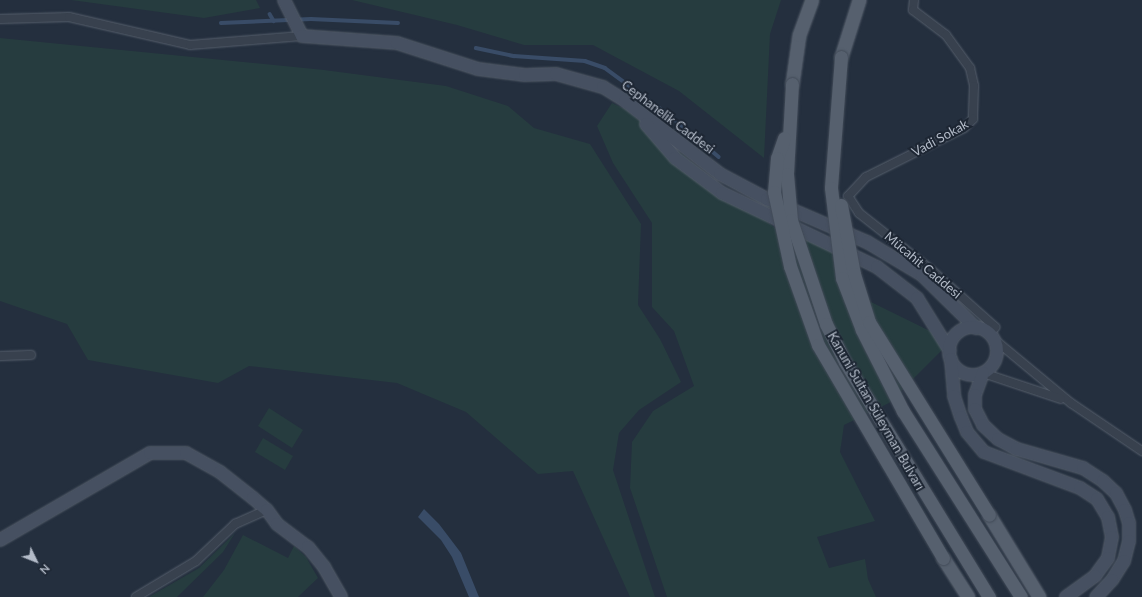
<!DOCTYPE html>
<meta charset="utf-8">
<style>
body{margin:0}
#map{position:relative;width:1142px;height:597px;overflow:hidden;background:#242f3e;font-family:Lato,sans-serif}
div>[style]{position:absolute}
.green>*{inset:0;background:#263c3f}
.water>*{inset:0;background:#394c67}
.stream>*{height:3.5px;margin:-1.75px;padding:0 1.75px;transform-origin:1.75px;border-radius:1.75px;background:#394c67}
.roads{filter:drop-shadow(0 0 1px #565f6c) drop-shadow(0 0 1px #565f6c)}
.street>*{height:8px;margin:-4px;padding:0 4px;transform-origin:4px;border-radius:4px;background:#38414e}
.secondary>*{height:12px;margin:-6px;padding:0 6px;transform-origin:6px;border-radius:6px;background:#465061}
.secondary>.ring{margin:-6px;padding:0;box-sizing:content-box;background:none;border:12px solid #465061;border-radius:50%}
.primary>*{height:13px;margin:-6.5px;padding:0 6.5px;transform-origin:6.5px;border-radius:6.5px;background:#56606e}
.bridges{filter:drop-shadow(0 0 1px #414a57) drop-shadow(0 0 1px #414a57)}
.primary-bridge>*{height:13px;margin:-6.5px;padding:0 6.5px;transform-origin:6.5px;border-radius:6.5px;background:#56606e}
span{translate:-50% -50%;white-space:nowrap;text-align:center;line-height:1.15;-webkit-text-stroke:4px #1d2633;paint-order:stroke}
.street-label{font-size:13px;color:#b4bcc9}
.north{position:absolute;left:16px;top:541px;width:40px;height:40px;-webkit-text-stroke:3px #1d2633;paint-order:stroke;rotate:133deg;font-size:11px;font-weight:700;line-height:16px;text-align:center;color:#b4bcc9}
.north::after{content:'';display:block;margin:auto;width:14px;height:18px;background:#b4bcc9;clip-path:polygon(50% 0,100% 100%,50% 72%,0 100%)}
</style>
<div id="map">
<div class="green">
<div style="clip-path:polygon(71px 0,256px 0,260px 8px,204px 18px)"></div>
<div style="clip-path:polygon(352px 0,781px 0,770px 34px,764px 158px,679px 91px,593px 45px,524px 45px,457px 25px)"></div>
<div style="clip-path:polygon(0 38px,324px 70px,446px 86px,508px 106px,534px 128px,590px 144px,641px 224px,638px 305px,660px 339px,681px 382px,639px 410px,619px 433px,613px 470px,655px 597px,630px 597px,573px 471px,538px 474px,466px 412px,397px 383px,249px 366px,218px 383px,88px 360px,67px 324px,0 301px)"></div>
<div style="clip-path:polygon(612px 103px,625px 109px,775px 228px,830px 240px,869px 301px,930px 331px,945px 347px,889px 403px,844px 425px,840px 452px,875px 521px,817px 537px,829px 568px,865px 559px,868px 579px,876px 597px,667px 597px,630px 488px,632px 442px,653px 411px,694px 386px,674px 331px,652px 307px,652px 223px,613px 163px,597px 126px)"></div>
<div style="clip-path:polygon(269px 408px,303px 430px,292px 448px,258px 426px)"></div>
<div style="clip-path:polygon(263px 438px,293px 456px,285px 470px,255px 452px)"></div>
<div style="clip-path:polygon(235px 533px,223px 552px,177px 597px,149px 597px,199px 568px)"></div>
<div style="clip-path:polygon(243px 535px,288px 558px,294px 546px,306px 557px,318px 578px,298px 597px,203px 597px,224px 570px)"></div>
</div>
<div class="water">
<div style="clip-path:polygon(424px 509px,439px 524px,461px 553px,479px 597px,469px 597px,452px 557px,441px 540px,418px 517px)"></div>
</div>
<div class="stream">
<div style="left:270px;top:14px;width:8px;rotate:60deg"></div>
<div style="left:221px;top:23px;width:90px;rotate:-2.5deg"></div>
<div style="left:311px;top:19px;width:87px;rotate:2.6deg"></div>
<div style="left:476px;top:48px;width:39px;rotate:12deg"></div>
<div style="left:514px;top:56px;width:71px;rotate:4deg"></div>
<div style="left:585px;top:61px;width:21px;rotate:19deg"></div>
<div style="left:605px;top:68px;width:84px;rotate:36.3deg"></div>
<div style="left:673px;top:118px;width:60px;rotate:40.3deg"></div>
</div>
<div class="roads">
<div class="street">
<div style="left:914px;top:0;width:10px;rotate:96deg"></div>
<div style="left:913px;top:10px;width:41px;rotate:37.1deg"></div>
<div style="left:946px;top:35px;width:41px;rotate:54deg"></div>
<div style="left:970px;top:68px;width:18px;rotate:77deg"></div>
<div style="left:974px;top:86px;width:33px;rotate:92deg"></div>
<div style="left:973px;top:119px;width:13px;rotate:135deg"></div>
<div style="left:964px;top:128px;width:110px;rotate:153.4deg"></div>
<div style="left:866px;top:177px;width:26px;rotate:133deg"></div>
<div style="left:848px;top:196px;width:20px;rotate:57deg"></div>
<div style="left:859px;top:213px;width:89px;rotate:38.2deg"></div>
<div style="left:929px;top:268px;width:89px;rotate:41.8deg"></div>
<div style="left:995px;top:327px;width:9px;rotate:126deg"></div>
<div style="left:0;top:19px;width:69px;rotate:-1.7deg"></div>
<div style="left:69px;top:17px;width:124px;rotate:13deg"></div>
<div style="left:190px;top:45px;width:112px;rotate:-4.6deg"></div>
<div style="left:995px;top:340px;width:99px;rotate:39.7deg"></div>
<div style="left:1071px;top:403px;width:86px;rotate:34.1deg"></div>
<div style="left:0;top:356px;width:31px;rotate:-2deg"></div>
<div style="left:983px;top:373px;width:82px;rotate:18.4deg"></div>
<div style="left:136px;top:597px;width:70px;rotate:-31deg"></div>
<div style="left:196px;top:561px;width:54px;rotate:-43.5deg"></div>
<div style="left:235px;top:524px;width:35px;rotate:-24deg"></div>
</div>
<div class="secondary">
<div style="left:284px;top:0;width:40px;rotate:63.4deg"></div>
<div style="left:302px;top:36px;width:95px;rotate:4.2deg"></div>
<div style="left:397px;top:43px;width:85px;rotate:17.8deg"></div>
<div style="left:478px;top:69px;width:47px;rotate:7.3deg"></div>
<div style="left:525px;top:75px;width:31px;rotate:-2deg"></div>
<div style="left:556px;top:74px;width:49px;rotate:15.5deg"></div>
<div style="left:603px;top:87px;width:26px;rotate:32deg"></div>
<div style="left:625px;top:101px;width:120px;rotate:37.5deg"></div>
<div style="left:720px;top:174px;width:53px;rotate:28deg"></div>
<div style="left:767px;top:199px;width:109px;rotate:23.3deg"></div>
<div style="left:867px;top:242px;width:64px;rotate:31deg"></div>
<div style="left:922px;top:275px;width:76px;rotate:44.5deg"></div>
<div style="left:646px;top:124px;width:45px;rotate:49.5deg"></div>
<div style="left:675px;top:158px;width:59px;rotate:36.7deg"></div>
<div style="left:722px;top:193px;width:172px;rotate:25.5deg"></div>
<div style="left:877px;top:267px;width:51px;rotate:37.8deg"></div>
<div style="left:917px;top:298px;width:62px;rotate:58.1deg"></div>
<div class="ring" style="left:949px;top:327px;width:36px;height:36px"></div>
<div style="left:951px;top:359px;width:37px;rotate:85deg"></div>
<div style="left:954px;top:396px;width:22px;rotate:72deg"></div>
<div style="left:961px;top:417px;width:16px;rotate:68deg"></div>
<div style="left:967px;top:432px;width:26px;rotate:50deg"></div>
<div style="left:984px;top:452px;width:103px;rotate:20.6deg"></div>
<div style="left:1080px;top:488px;width:20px;rotate:33deg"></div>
<div style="left:1097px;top:499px;width:21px;rotate:59deg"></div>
<div style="left:1108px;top:517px;width:20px;rotate:79deg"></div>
<div style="left:1112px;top:537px;width:21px;rotate:101deg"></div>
<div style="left:1108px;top:558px;width:22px;rotate:126deg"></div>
<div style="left:1095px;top:576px;width:36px;rotate:144deg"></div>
<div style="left:983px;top:373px;width:23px;rotate:110deg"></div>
<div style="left:975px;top:395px;width:14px;rotate:90deg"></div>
<div style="left:975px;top:409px;width:18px;rotate:63deg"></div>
<div style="left:983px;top:425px;width:21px;rotate:43deg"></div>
<div style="left:998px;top:439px;width:21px;rotate:28deg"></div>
<div style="left:1017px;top:449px;width:69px;rotate:16.1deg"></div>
<div style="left:1083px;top:468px;width:24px;rotate:33deg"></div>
<div style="left:1103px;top:481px;width:18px;rotate:43deg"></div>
<div style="left:1116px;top:493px;width:19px;rotate:62deg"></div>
<div style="left:1125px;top:510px;width:14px;rotate:73deg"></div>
<div style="left:1129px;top:523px;width:18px;rotate:90deg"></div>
<div style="left:1129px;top:541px;width:21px;rotate:104deg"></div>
<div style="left:1124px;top:561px;width:22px;rotate:122deg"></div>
<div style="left:1112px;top:580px;width:23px;rotate:133deg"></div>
<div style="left:0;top:540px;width:173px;rotate:-30.1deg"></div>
<div style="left:150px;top:453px;width:36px"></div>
<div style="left:186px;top:453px;width:39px;rotate:29deg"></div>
<div style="left:220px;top:472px;width:42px;rotate:38.2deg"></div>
<div style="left:253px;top:498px;width:18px;rotate:41deg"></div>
<div style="left:267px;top:510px;width:17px;rotate:54deg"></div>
<div style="left:277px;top:524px;width:39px;rotate:37deg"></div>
<div style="left:308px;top:547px;width:26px;rotate:51deg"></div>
<div style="left:324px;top:567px;width:34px;rotate:60deg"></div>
</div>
<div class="primary">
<div style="left:841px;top:57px;width:60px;rotate:-72.5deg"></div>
<div style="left:792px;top:84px;width:49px;rotate:-81.9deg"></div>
<div style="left:799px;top:35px;width:37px;rotate:-70deg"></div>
<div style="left:989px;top:515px;width:96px;rotate:58.6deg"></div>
<div style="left:943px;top:558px;width:46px;rotate:57.3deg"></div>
</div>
</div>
<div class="bridges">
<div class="primary-bridge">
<div style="left:841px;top:57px;width:131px;rotate:94.4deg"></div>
<div style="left:831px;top:188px;width:91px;rotate:83deg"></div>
<div style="left:842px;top:278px;width:56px;rotate:69deg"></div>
<div style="left:862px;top:330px;width:91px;rotate:63.2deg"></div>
<div style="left:903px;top:411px;width:220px;rotate:57.6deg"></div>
<div style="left:792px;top:84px;width:90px;rotate:93.2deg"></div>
<div style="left:787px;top:174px;width:46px;rotate:85deg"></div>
<div style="left:791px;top:220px;width:110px;rotate:71.4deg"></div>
<div style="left:826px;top:324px;width:42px;rotate:63.4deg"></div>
<div style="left:845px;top:362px;width:276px;rotate:58.5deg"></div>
<div style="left:784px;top:138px;width:21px;rotate:109deg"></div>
<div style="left:777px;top:158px;width:34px;rotate:95deg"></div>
<div style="left:774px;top:192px;width:76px;rotate:77.8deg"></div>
<div style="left:790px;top:266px;width:84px;rotate:70.5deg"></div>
<div style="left:818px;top:345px;width:247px;rotate:59.6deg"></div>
<div style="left:841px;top:205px;width:70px;rotate:79.3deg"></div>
<div style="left:854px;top:274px;width:50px;rotate:72.6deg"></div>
<div style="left:869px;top:322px;width:227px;rotate:58.1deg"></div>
</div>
</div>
<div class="street-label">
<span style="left:668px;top:117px;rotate:37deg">Cephanelik Caddesi</span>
<span style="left:940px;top:138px;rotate:-29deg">Vadi Sokak</span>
<span style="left:923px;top:265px;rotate:40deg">Mücahit Caddesi</span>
<span style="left:876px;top:411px;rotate:60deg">Kanuni Sultan Süleyman Bulvarı</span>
</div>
<div class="north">N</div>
</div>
